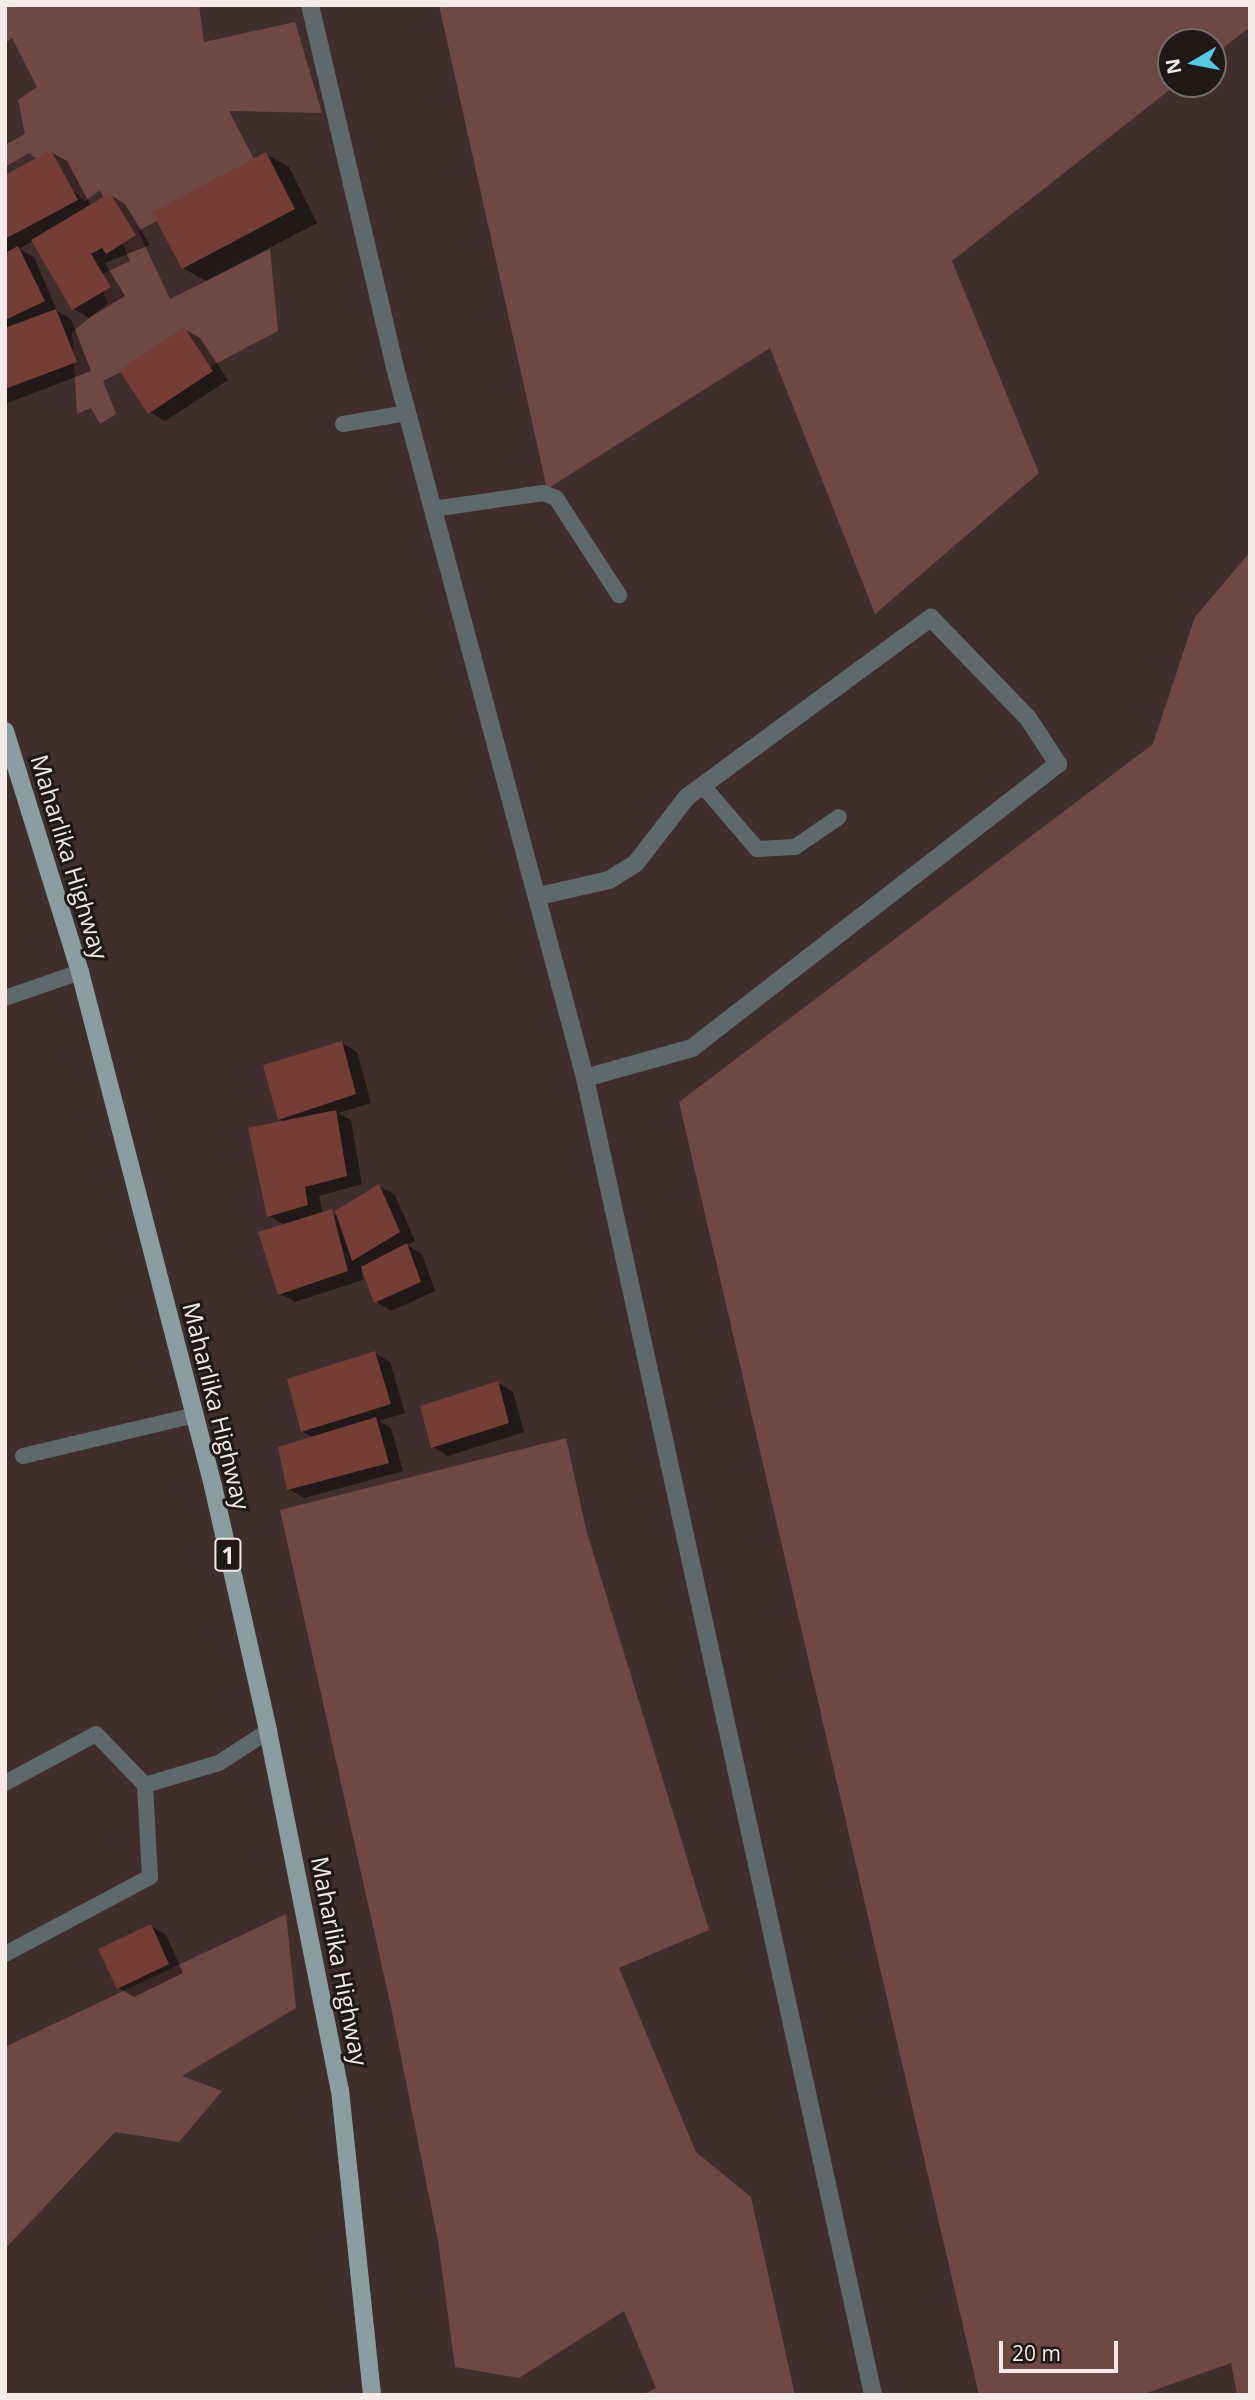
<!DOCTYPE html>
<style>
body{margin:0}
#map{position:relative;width:1255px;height:2400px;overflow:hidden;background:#3f2e2b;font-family:"Open Sans",sans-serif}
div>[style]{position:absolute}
.green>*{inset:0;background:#6e4943}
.shadow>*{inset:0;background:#0007}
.building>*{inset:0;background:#743e36}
.service>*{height:16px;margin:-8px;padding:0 8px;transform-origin:8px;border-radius:8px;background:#5f686b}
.minor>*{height:18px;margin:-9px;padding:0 9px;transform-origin:9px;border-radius:9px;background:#5f686b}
.primary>*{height:18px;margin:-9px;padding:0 9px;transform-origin:9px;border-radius:9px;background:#8a9da1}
span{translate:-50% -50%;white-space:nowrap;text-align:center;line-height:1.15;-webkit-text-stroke:6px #201817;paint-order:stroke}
.shield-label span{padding:2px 5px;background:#201817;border:2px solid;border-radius:5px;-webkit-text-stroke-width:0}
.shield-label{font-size:23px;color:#f6eae8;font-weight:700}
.street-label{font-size:24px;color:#f6eae8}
.frame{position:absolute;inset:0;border:7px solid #f6eae8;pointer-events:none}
.north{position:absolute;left:1157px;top:28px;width:70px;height:70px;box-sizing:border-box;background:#201817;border:2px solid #766c6b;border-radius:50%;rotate:260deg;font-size:19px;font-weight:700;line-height:28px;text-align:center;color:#f6eae8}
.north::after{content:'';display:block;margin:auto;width:24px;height:32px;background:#57c9e2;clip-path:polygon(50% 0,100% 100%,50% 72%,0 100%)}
.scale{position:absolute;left:999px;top:2341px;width:119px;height:32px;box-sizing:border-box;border:4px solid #f6eae8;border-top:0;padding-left:9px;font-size:21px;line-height:24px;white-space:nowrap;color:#f6eae8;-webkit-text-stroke:5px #201817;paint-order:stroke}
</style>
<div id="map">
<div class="green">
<div style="clip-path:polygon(5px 5px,199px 5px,204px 42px,295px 22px,322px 113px,229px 111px,258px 167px,138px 231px,170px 299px,270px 249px,278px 331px,198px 373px,177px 344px,103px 381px,116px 414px,100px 424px,91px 408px,77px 414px,72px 332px,108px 303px,96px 277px,130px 261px,100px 190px,85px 201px,29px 153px,5px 167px,5px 145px,25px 134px,18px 100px,37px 87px,12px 38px,5px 43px)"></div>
<div style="clip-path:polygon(439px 5px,1250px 5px,1250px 27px,1213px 56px,1213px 42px,1171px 42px,1171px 84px,1177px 84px,952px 261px,1039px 473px,875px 614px,770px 348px,547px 489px)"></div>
<div style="clip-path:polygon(1250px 552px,1250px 2395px,1237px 2395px,1231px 2363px,1141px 2395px,979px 2395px,679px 1102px,1153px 744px,1195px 617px)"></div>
<div style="clip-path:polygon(566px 1438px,586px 1529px,709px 1930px,619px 1968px,696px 2152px,751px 2197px,795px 2395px,642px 2395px,656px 2388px,624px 2311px,519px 2378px,455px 2367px,438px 2241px,391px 2007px,280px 1510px)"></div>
<div style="clip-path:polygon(286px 1914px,296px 2008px,182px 2076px,222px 2091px,179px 2142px,115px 2132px,5px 2249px,5px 2047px)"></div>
</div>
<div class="shadow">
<div style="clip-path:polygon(51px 152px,67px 161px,91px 206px,110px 195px,125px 204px,150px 245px,105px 263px,125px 296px,89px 318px,74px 309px,33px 241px,19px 249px,34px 257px,57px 311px,71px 319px,91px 371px,5px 404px,5px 177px)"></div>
<div style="clip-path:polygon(266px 154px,289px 167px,317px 223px,206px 281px,183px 268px)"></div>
<div style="clip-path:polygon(184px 329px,200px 338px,228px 380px,165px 421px,150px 412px)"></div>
<div style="clip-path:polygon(342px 1043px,357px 1052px,371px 1103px,338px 1113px,351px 1120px,362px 1184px,319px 1196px,323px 1214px,338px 1215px,379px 1186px,395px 1195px,415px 1241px,407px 1245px,422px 1254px,435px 1291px,391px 1311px,376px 1302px,361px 1263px,363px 1280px,295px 1302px,279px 1293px,285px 1225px,269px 1216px,285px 1122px,279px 1119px)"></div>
<div style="clip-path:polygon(375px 1353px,390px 1362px,405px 1413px,379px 1421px,391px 1428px,403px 1471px,304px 1498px,289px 1489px,314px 1438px,302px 1431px)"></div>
<div style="clip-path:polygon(498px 1383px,513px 1392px,524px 1432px,448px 1456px,433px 1447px)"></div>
<div style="clip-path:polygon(151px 1926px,166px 1935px,183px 1973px,134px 1997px,118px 1988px)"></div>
</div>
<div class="building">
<div style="clip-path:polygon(51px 150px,78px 200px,5px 239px,5px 175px)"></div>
<div style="clip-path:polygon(266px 152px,295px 209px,182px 269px,152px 212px)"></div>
<div style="clip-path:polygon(110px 193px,136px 235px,106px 254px,102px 248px,91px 254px,111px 287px,72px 310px,31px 240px)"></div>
<div style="clip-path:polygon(18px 246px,45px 301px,5px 320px,5px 253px)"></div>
<div style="clip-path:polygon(56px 309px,77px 362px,5px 389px,5px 328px)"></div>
<div style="clip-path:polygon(184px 327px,213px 371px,148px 414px,119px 370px)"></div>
<div style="clip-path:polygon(342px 1041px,356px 1094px,278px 1120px,263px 1065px)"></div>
<div style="clip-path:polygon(336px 1110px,347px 1176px,305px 1187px,308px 1205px,267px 1217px,248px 1128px)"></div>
<div style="clip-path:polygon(379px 1184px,400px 1232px,352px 1261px,335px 1211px)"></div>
<div style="clip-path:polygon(332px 1209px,348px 1271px,278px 1295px,258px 1232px)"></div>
<div style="clip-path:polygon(407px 1243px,421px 1282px,374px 1303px,361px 1267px)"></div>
<div style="clip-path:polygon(375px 1351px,391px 1404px,301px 1432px,287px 1379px)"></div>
<div style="clip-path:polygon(498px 1381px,509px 1423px,431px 1448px,420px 1406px)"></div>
<div style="clip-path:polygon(376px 1417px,389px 1463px,287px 1490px,278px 1447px)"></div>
<div style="clip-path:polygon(151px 1924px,169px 1964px,117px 1989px,98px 1949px)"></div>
</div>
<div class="service">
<div style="left:343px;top:424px;width:65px;rotate:-9.8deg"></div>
<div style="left:433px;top:509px;width:111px;rotate:-8.3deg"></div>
<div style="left:543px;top:493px;width:14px;rotate:21deg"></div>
<div style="left:556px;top:498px;width:116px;rotate:57deg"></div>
<div style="left:703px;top:786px;width:83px;rotate:49.4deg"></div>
<div style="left:757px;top:849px;width:38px;rotate:-3deg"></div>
<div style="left:795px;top:847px;width:53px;rotate:-34.3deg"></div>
<div style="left:5px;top:998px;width:79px;rotate:-19.1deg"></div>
<div style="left:23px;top:1456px;width:177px;rotate:-13.4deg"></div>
<div style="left:5px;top:1783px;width:103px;rotate:-28.3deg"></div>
<div style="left:96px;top:1734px;width:71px;rotate:46.1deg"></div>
<div style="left:145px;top:1785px;width:92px;rotate:86.9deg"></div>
<div style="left:150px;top:1877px;width:164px;rotate:152deg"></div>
<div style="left:145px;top:1785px;width:77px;rotate:-16.6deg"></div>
<div style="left:219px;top:1763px;width:59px;rotate:-33.1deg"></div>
</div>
<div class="minor">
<div style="left:310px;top:5px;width:369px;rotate:76.8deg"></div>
<div style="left:394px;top:364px;width:739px;rotate:75.02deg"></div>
<div style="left:585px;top:1078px;width:1348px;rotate:77.66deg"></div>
<div style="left:539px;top:896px;width:72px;rotate:-12.9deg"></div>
<div style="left:609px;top:880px;width:32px;rotate:-32deg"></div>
<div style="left:636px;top:863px;width:83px;rotate:-52.3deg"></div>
<div style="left:687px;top:797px;width:303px;rotate:-36.3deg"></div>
<div style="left:931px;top:618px;width:139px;rotate:45.9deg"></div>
<div style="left:1028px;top:718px;width:55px;rotate:56.9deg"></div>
<div style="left:1058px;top:764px;width:463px;rotate:142.2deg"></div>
<div style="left:692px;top:1048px;width:111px;rotate:164.3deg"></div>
</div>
<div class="primary">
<div style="left:5px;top:731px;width:252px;rotate:72.7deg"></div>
<div style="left:80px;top:972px;width:531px;rotate:75.49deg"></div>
<div style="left:213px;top:1486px;width:251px;rotate:77.3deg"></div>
<div style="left:268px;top:1731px;width:366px;rotate:78.7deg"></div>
<div style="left:340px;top:2090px;width:307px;rotate:84deg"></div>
</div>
<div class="shield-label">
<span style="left:228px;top:1555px">1</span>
</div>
<div class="street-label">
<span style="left:70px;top:857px;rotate:73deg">Maharlika Highway</span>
<span style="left:217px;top:1406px;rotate:76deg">Maharlika Highway</span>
<span style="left:340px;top:1961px;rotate:79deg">Maharlika Highway</span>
</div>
<div class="frame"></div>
<div class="north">N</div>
<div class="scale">20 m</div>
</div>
